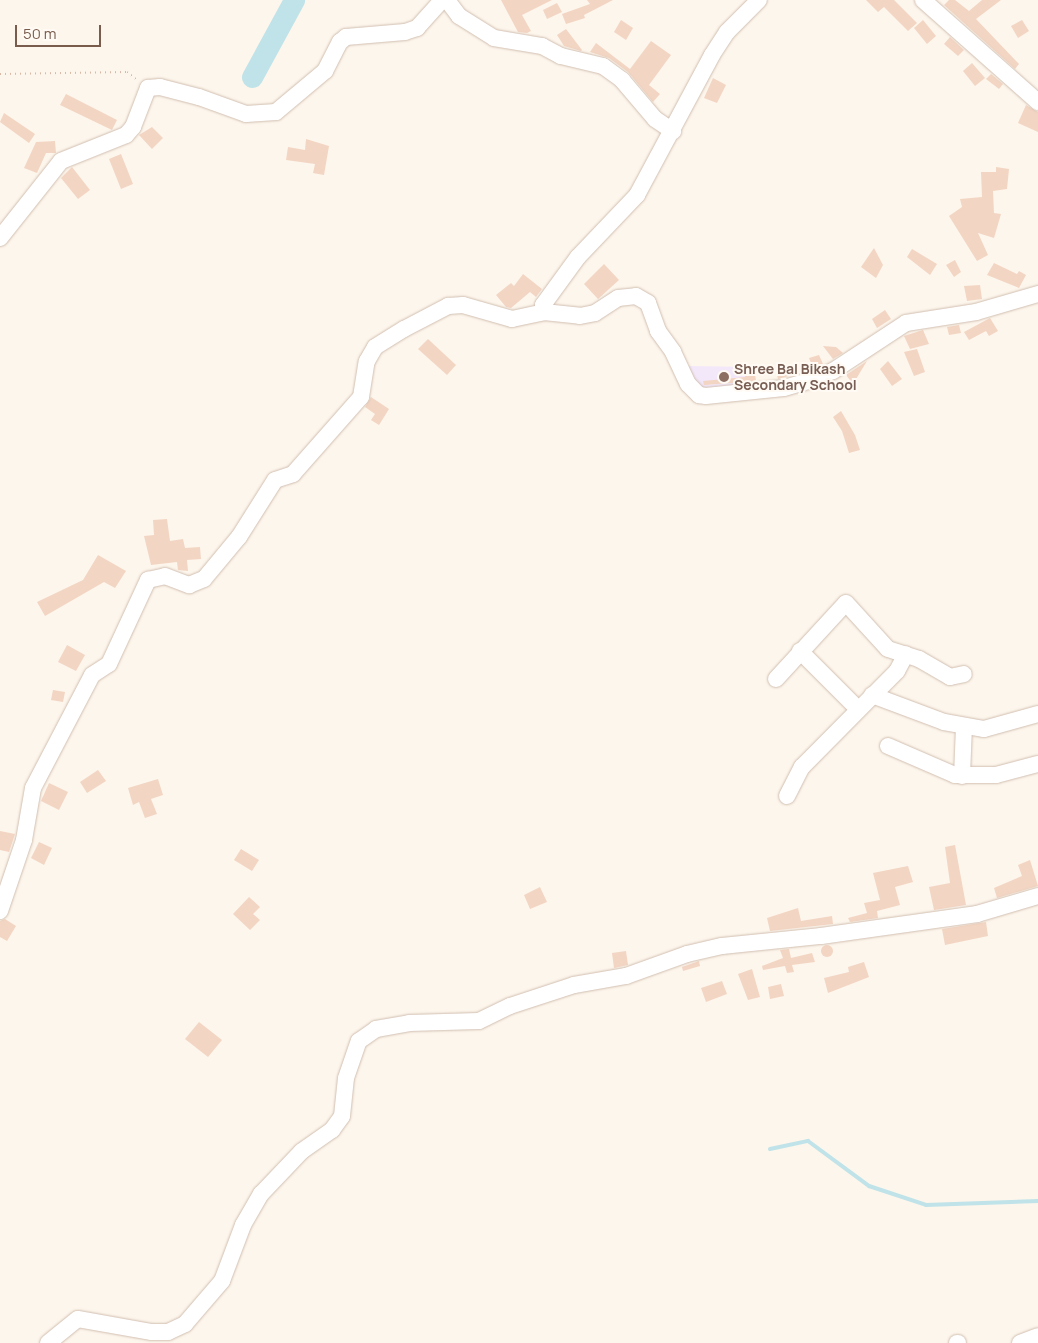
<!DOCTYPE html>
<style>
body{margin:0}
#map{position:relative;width:1038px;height:1343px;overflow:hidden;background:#fdf6ec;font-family:Manrope,sans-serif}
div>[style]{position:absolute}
.education>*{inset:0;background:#f3e8fa}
.stream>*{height:4px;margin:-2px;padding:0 2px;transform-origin:2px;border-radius:2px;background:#bfe3e8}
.river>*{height:21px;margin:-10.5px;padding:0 10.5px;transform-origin:10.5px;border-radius:10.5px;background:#bfe3e8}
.building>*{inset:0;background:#f3d5c3}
.round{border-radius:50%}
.path>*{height:2px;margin-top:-1px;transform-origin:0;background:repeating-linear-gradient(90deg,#d9b8a5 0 1px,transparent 0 5px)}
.roads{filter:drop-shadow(0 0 1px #d1beb0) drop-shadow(0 0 1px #d1beb0)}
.minor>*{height:16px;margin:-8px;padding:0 8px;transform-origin:8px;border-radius:8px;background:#fff}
.dots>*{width:14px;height:14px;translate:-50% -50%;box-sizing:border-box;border:2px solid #fffaf3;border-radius:50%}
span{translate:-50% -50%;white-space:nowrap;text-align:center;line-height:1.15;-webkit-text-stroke:4px #fffaf3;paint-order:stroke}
.education-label{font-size:14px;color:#785e54;font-weight:700}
.left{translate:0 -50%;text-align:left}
.scale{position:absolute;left:15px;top:25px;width:86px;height:22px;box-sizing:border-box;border:2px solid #7a5c4d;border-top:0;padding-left:6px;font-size:15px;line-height:18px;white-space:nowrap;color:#7a5c4d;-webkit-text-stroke:4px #fffaf3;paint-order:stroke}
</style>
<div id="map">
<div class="education">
<div style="clip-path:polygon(689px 366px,754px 367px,756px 386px,698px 393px)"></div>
</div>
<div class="stream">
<div style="left:770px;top:1149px;width:39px;rotate:-12deg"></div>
<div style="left:808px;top:1141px;width:76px;rotate:36.4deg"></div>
<div style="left:869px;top:1186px;width:60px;rotate:18.4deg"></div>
<div style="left:926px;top:1205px;width:112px;rotate:-2deg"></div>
</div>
<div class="river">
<div style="left:252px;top:77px;width:88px;rotate:-61.4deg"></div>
</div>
<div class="building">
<div style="clip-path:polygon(501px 0,552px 0,522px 15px,531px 31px,527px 33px,518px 32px)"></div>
<div style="clip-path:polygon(587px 0,613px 0,584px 15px,585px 18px,566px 24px,562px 14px,590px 4px)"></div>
<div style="clip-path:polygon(866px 0,894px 0,917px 23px,908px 31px,884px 7px,878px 12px)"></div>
<div style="clip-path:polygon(949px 0,955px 0,969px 11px,982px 0,1001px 0,976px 19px,1019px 64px,1015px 69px,944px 5px)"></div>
<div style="clip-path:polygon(557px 3px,562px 12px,547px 19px,543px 10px)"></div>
<div style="clip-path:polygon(621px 20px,633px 28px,626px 40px,614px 32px)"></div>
<div style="clip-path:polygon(923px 20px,936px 36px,927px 44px,914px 28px)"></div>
<div style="clip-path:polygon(1022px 20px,1029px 31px,1018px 38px,1011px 26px)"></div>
<div style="clip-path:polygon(566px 29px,582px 50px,581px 51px,564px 46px,557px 35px)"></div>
<div style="clip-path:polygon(950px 37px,964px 50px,958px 56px,944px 44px)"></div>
<div style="clip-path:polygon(651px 41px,671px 55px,649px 85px,660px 94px,653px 102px,628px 72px,609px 58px,590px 52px,596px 43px,630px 69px)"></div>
<div style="clip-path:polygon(972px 63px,985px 78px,975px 86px,963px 71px)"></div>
<div style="clip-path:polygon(991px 74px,1003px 84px,999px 89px,986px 79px)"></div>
<div style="clip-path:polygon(713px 78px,726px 85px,717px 103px,704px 98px)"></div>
<div style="clip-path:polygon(66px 94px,117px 120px,112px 130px,60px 105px)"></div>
<div style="clip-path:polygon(1026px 105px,1038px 112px,1038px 132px,1018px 123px)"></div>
<div style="clip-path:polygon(4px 113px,35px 134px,29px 143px,0 122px)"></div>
<div style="clip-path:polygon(152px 127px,163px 138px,152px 149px,139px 135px)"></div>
<div style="clip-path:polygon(306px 139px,329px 146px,324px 175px,313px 173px,315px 164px,286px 160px,288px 147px,305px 150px)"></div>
<div style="clip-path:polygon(55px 141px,56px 153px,46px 153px,37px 173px,24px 168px,36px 142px)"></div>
<div style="clip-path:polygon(121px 154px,133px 184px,121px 189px,109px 159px)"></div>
<div style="clip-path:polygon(72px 167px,90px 190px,78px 199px,61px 178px)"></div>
<div style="clip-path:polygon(996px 167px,1009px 169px,1007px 189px,993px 191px,994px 213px,1001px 214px,994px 238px,978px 233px,988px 255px,977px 261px,949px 216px,962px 207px,960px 199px,982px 197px,981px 172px,996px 172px)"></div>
<div style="clip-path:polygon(874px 248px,883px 265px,876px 278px,861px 267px)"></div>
<div style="clip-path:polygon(912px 249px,937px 264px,930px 275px,907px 257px)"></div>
<div style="clip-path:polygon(955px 260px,961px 272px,954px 277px,946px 265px)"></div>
<div style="clip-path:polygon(994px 263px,1017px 274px,1019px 271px,1026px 275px,1019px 288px,987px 275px)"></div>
<div style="clip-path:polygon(604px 264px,619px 280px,598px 299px,584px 284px)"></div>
<div style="clip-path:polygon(523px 274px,542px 289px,536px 297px,530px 292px,511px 308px,506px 307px,496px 295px,511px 283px,514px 286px)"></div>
<div style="clip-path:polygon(980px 285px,982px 299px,967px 301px,964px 286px)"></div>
<div style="clip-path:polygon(885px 310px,891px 319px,877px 328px,872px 319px)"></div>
<div style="clip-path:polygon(990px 318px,998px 331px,989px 336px,986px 331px,969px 340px,964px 332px)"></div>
<div style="clip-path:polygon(959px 325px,961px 333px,949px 335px,947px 327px)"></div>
<div style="clip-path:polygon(923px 330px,929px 344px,910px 349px,904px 336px)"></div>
<div style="clip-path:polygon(428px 339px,456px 365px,447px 375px,418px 349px)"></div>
<div style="clip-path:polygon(823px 346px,836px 347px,843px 353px,833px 359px)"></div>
<div style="clip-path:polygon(917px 349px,925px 372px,914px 376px,904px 352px)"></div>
<div style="clip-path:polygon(819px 355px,823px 364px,813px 368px,809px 358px)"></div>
<div style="clip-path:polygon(867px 361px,853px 384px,846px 375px)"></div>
<div style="clip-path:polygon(888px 361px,902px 379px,892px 386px,880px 369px)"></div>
<div style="clip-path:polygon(754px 367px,756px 381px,704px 385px,703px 381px,745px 377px,744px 368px)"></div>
<div style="clip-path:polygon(791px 368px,792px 375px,778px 379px,776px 371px)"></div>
<div style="clip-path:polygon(371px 397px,389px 409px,379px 425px,371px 420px,375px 414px,365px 407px)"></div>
<div style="clip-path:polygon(841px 411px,855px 435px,860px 450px,849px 453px,842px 431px,833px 417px)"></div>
<div style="clip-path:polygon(167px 519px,170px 541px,183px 539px,185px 548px,200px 547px,201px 559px,187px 560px,188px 571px,178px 570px,177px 562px,151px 565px,144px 536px,154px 535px,153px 520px)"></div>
<div style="clip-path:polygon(98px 555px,126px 571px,115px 588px,104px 582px,45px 616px,37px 602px,83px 580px)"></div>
<div style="clip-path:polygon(67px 645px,85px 655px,76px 671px,58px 662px)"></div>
<div style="clip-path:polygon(53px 690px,65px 692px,63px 702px,51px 700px)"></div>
<div style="clip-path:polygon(98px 770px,106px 781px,87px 793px,80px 782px)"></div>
<div style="clip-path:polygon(158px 779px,163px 795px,151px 799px,157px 814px,145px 818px,139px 802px,133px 805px,128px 788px)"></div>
<div style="clip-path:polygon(49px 783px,68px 792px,59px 810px,41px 801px)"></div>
<div style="clip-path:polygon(0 831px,15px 834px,9px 852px,0 850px)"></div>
<div style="clip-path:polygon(39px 842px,52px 848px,44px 865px,31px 858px)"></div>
<div style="clip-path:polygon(955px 845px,966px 905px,934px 910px,929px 887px,950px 883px,945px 847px)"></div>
<div style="clip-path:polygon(241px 849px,259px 860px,252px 871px,234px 860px)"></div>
<div style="clip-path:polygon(1030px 860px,1038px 886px,997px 898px,994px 888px,1022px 876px,1018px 865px)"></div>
<div style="clip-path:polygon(908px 866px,913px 882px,895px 887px,900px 905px,877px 911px,878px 918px,850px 922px,848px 918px,867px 913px,864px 903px,880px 900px,873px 873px)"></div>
<div style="clip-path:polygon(540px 887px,547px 902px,530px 909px,524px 895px)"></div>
<div style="clip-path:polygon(249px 897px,260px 907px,253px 914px,260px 920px,250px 930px,233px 914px)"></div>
<div style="clip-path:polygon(798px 908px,801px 921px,832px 916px,833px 924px,770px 931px,767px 918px)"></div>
<div style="clip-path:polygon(5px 919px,16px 926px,7px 941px,0 937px,0 921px)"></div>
<div style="clip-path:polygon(986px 922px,988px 936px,945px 945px,942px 929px)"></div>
<div class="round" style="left:821px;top:945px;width:12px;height:12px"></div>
<div style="clip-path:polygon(789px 949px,791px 958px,812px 953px,815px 962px,792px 965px,794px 972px,787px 973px,785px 966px,763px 970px,762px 966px,783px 958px,780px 950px)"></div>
<div style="clip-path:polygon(626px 951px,628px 965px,614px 968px,612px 953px)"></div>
<div style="clip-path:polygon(699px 961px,700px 966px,683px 971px,682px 967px)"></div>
<div style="clip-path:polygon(864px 962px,869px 977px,828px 993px,824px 978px,849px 972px,848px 967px)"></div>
<div style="clip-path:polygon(752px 969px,760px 997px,748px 1000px,738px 974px)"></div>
<div style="clip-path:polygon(722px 981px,727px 994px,706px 1002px,701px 988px)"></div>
<div style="clip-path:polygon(781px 984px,784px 996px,770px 999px,768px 987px)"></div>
<div style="clip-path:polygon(199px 1022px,222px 1040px,208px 1057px,185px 1039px)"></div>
</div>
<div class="path">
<div style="left:0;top:74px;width:127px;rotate:-0.9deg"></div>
<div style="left:127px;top:72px;width:14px;rotate:39deg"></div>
</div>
<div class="roads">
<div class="minor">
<div style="left:447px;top:0;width:20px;rotate:53deg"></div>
<div style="left:459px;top:16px;width:41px;rotate:32.2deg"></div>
<div style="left:494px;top:38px;width:49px;rotate:9.5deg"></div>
<div style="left:542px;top:46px;width:21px;rotate:28deg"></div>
<div style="left:561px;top:56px;width:43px;rotate:13.4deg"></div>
<div style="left:603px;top:66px;width:24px;rotate:36deg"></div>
<div style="left:622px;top:80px;width:51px;rotate:49.8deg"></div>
<div style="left:655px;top:119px;width:22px;rotate:34deg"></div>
<div style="left:923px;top:0;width:154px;rotate:41.6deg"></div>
<div style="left:0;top:238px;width:98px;rotate:-51.6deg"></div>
<div style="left:61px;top:161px;width:70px;rotate:-21.8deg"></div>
<div style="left:126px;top:135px;width:11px;rotate:-49deg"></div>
<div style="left:133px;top:127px;width:42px;rotate:-69deg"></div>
<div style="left:148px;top:88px;width:12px;rotate:-5deg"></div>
<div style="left:160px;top:87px;width:40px;rotate:14.4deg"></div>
<div style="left:199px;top:97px;width:50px;rotate:19.9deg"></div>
<div style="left:246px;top:114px;width:30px;rotate:-4deg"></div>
<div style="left:276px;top:112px;width:64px;rotate:-39.9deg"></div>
<div style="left:325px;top:71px;width:33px;rotate:-63deg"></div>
<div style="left:340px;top:42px;width:8px;rotate:-40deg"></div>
<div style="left:346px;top:37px;width:59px;rotate:-4.8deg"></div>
<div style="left:405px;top:32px;width:13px;rotate:-18deg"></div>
<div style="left:417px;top:28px;width:38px;rotate:-48deg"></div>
<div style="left:544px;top:312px;width:7px;rotate:-98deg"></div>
<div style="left:543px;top:305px;width:59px;rotate:-53.9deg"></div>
<div style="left:578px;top:257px;width:86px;rotate:-46.4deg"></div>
<div style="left:637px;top:195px;width:159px;rotate:-61.8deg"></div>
<div style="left:712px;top:55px;width:27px;rotate:-57deg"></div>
<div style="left:727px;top:32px;width:45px;rotate:-45deg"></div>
<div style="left:800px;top:651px;width:82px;rotate:45deg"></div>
<div style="left:776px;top:679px;width:103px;rotate:-47.4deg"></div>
<div style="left:846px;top:603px;width:62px;rotate:47.6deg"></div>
<div style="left:888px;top:649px;width:33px;rotate:18deg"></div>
<div style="left:919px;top:659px;width:36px;rotate:30deg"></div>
<div style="left:950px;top:677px;width:14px;rotate:-12deg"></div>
<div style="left:872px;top:695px;width:77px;rotate:20.6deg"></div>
<div style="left:944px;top:722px;width:41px;rotate:9.9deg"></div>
<div style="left:984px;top:729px;width:56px;rotate:-15.5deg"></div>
<div style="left:888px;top:746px;width:73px;rotate:23.4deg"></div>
<div style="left:955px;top:775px;width:41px"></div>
<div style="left:996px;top:775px;width:43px;rotate:-14.7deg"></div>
<div style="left:962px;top:776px;width:49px;rotate:-87.7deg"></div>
<div style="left:787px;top:796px;width:33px;rotate:-63deg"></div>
<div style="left:802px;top:767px;width:135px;rotate:-45.3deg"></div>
<div style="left:897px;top:671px;width:19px;rotate:-62deg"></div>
<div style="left:0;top:911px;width:75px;rotate:-71.3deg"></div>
<div style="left:24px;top:840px;width:53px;rotate:-80.2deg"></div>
<div style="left:33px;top:788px;width:127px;rotate:-62.4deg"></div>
<div style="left:92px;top:675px;width:20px;rotate:-33deg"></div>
<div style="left:109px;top:664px;width:93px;rotate:-65.1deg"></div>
<div style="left:148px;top:580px;width:17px;rotate:-13deg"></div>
<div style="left:165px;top:576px;width:26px;rotate:21deg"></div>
<div style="left:189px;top:585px;width:16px;rotate:-22deg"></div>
<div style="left:204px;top:579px;width:55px;rotate:-50.2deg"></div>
<div style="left:239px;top:537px;width:67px;rotate:-57.7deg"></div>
<div style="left:275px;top:480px;width:19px;rotate:-18deg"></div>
<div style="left:293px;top:474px;width:103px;rotate:-48.6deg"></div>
<div style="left:361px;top:397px;width:36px;rotate:-81deg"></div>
<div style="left:367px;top:361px;width:16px;rotate:-60deg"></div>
<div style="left:375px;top:347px;width:34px;rotate:-32deg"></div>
<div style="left:404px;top:329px;width:50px;rotate:-27.6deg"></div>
<div style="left:448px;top:306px;width:15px;rotate:-4deg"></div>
<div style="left:463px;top:305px;width:51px;rotate:15.9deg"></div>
<div style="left:512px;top:319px;width:33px;rotate:-12deg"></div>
<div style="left:544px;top:312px;width:36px;rotate:6deg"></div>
<div style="left:580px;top:316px;width:15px;rotate:-11deg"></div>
<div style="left:595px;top:313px;width:27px;rotate:-33deg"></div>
<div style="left:618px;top:298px;width:18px;rotate:-6deg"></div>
<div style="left:636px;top:296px;width:14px;rotate:30deg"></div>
<div style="left:648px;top:303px;width:30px;rotate:70deg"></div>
<div style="left:658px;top:331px;width:26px;rotate:54deg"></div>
<div style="left:673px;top:352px;width:35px;rotate:65deg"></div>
<div style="left:688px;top:384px;width:16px;rotate:45deg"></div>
<div style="left:699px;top:395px;width:7px;rotate:8deg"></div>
<div style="left:706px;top:396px;width:78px;rotate:-5.9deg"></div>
<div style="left:784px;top:388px;width:26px;rotate:-16deg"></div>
<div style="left:809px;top:381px;width:26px;rotate:-23deg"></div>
<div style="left:833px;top:371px;width:87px;rotate:-33.3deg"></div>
<div style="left:906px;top:323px;width:71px;rotate:-8.9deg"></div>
<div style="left:976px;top:312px;width:65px;rotate:-16.2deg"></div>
<div style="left:48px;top:1343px;width:38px;rotate:-39deg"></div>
<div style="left:78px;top:1319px;width:75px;rotate:10deg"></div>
<div style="left:152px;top:1332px;width:16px"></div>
<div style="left:168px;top:1332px;width:19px;rotate:-25deg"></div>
<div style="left:185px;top:1324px;width:57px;rotate:-49.3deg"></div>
<div style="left:222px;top:1281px;width:60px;rotate:-69.4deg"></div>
<div style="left:243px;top:1225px;width:36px;rotate:-60deg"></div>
<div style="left:261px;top:1194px;width:59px;rotate:-46.4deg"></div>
<div style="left:302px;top:1151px;width:37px;rotate:-35deg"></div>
<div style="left:332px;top:1130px;width:17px;rotate:-54deg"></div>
<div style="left:342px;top:1116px;width:38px;rotate:-84deg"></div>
<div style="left:346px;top:1078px;width:39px;rotate:-71deg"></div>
<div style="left:359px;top:1041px;width:21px;rotate:-35deg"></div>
<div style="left:376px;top:1029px;width:34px;rotate:-10deg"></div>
<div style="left:409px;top:1023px;width:70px;rotate:-1.6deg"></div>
<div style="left:479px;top:1021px;width:34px;rotate:-26deg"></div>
<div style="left:510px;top:1006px;width:67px;rotate:-18.2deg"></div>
<div style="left:574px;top:985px;width:53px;rotate:-9.8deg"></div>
<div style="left:626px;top:976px;width:65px;rotate:-19.8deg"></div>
<div style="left:687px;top:954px;width:36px;rotate:-13deg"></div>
<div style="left:722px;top:946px;width:100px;rotate:-5.8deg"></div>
<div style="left:821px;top:936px;width:158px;rotate:-8deg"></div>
<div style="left:977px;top:914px;width:64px;rotate:-16.4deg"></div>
<div style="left:957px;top:1343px;width:1px"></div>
<div style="left:1020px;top:1343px;width:19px;rotate:-21deg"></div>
</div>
</div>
<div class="dots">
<div style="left:724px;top:377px;background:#8d6e63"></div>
</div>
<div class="education-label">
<span class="left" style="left:734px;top:377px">Shree Bal Bikash<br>Secondary School</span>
</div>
<div class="scale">50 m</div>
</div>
